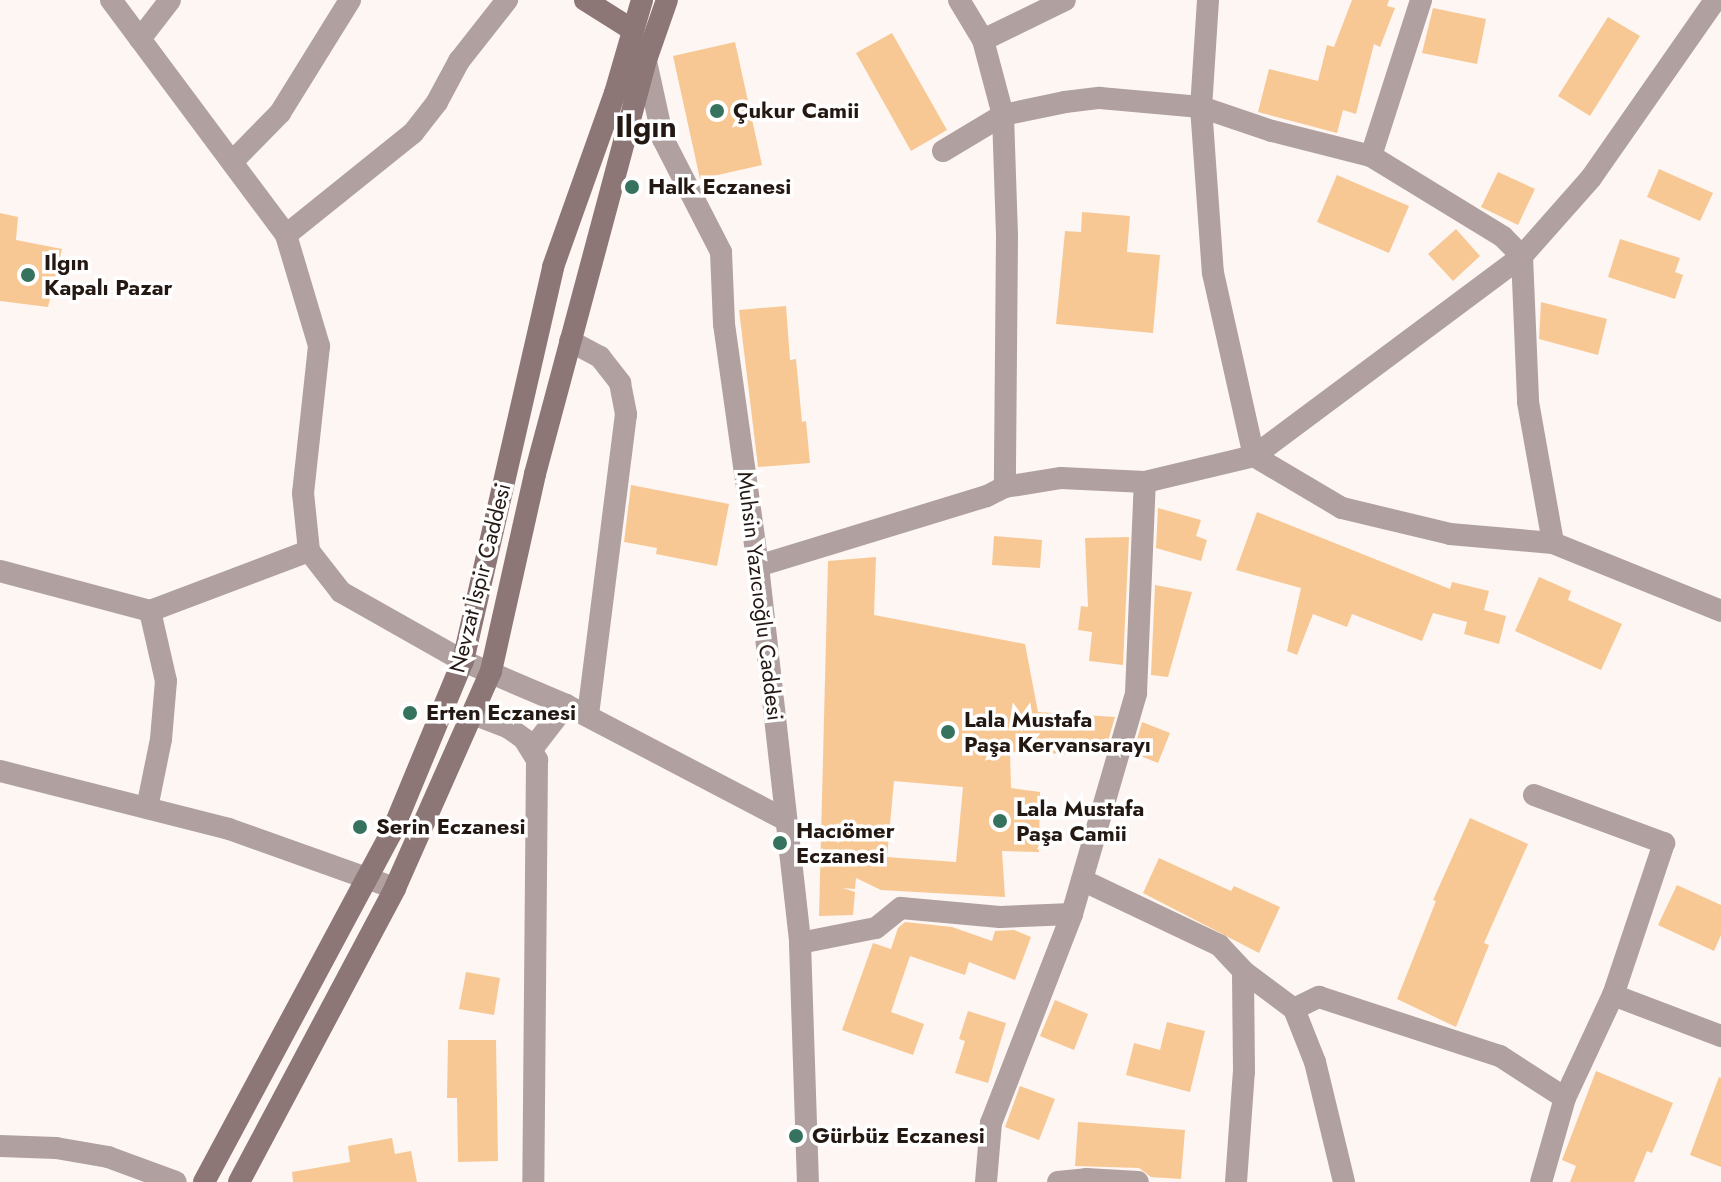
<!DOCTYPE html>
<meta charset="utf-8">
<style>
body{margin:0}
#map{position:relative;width:1721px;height:1182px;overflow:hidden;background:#fdf6f3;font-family:Jost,sans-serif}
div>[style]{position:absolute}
.building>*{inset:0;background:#f8c894}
.minor>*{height:22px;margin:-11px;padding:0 11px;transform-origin:11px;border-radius:11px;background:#b0a0a0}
.tertiary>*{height:22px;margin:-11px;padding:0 11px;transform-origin:11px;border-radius:11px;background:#b0a0a0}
.secondary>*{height:22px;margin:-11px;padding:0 11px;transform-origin:11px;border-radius:11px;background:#8d7676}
.dots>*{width:22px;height:22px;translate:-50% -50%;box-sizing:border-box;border:4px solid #fff;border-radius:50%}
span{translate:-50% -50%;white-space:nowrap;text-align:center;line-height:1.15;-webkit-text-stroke:7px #fff;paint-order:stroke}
.poi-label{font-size:22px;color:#241813;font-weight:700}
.left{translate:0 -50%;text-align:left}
.street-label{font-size:22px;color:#241813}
.district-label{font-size:30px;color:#241813;font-weight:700}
</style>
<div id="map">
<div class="building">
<div style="clip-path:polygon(1352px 0,1389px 0,1387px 6px,1395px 8px,1380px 47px,1374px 44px,1356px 114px,1343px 110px,1337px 133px,1258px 112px,1269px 69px,1318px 81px,1327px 45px,1334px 47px)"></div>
<div style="clip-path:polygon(1433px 8px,1486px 19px,1477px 64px,1422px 53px)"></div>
<div style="clip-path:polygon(1608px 17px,1640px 36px,1590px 116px,1558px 96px)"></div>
<div style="clip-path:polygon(892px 33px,947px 130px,911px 151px,856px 53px)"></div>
<div style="clip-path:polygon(735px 42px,762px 165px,700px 179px,673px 56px)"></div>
<div style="clip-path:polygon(1659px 169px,1713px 193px,1700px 221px,1647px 197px)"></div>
<div style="clip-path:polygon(1498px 172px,1535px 189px,1518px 225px,1481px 207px)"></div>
<div style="clip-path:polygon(1337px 175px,1409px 206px,1389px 253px,1317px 222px)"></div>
<div style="clip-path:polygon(1082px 212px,1130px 216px,1127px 252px,1160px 255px,1153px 333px,1056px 324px,1065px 231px,1081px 232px)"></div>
<div style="clip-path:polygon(0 213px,18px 217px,16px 240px,62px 249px,48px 307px,0 301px)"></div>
<div style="clip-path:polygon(1456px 229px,1480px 256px,1453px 281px,1428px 254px)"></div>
<div style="clip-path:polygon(1620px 239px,1680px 258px,1675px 272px,1683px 275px,1675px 299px,1608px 277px)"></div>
<div style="clip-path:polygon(1541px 302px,1607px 319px,1598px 355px,1539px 339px)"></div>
<div style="clip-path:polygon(786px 306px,790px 360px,796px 359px,802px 422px,806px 421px,810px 463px,758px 467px,739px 310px)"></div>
<div style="clip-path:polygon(631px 485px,729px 504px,717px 566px,656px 554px,657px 548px,624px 542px)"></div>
<div style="clip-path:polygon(1158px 508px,1201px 520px,1196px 536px,1207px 540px,1201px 561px,1156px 548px)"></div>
<div style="clip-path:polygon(1257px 512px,1450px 589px,1452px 582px,1489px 591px,1484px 610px,1506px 616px,1499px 644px,1464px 634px,1467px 622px,1433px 613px,1422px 641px,1352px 614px,1347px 627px,1313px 614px,1297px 655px,1287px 651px,1301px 588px,1236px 570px)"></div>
<div style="clip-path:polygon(994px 536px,1042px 540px,1040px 568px,992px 565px)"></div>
<div style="clip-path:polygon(1129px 537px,1123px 665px,1089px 661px,1092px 632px,1078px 630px,1081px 606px,1088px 607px,1085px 538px)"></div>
<div style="clip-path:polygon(evenodd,876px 557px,874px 615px,1025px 644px,1038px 712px,1115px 717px,1104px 755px,1010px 752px,1011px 788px,1040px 792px,1039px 852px,1002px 851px,1005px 897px,881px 890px,856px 878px,855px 889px,843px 888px,855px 892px,853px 915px,819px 916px,828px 561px,876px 557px,894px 781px,963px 787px,956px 862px,887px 857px,894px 781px)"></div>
<div style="clip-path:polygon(1539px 577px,1571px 591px,1568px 600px,1622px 624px,1601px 670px,1515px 631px)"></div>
<div style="clip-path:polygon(1155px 585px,1192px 592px,1168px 677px,1151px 675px)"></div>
<div style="clip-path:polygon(1142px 722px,1170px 733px,1158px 763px,1133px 753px)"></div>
<div style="clip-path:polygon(1470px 818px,1528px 844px,1484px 943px,1489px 945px,1456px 1027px,1397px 999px,1436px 901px,1433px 900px)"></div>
<div style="clip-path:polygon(1159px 858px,1231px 891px,1234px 886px,1280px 907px,1259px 953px,1143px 893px)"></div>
<div style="clip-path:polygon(1677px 885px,1721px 905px,1721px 935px,1714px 951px,1658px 925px)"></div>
<div style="clip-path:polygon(905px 922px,952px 927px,992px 941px,995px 931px,1014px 930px,1031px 937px,1015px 980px,969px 962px,965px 975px,910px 956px,891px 1012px,924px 1024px,913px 1055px,842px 1030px,873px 943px,891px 949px,898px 928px)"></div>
<div style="clip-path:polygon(466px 972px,500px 978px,494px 1015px,459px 1009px)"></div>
<div style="clip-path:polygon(1055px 1000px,1088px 1014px,1074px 1050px,1040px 1036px)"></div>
<div style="clip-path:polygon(968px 1011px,1006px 1023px,988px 1083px,955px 1073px,965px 1041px,959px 1039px)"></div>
<div style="clip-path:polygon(1167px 1022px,1205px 1031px,1190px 1092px,1126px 1075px,1134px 1043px,1160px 1050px)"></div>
<div style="clip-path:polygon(448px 1040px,496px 1040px,498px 1161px,458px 1162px,457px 1098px,447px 1098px)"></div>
<div style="clip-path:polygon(1596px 1071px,1673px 1103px,1652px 1153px,1647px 1151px,1634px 1182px,1570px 1182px,1576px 1166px,1562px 1160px)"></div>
<div style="clip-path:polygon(1719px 1077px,1721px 1078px,1721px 1167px,1690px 1155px)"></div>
<div style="clip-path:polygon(1020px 1086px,1055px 1099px,1039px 1140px,1005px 1127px)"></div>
<div style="clip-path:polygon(1078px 1122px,1185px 1130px,1181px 1179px,1151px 1177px,1139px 1168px,1075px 1166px)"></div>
<div style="clip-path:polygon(392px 1138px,395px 1154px,411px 1151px,417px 1182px,293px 1182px,292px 1172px,350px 1162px,348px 1146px)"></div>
</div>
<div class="minor">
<div style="left:959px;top:0;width:47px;rotate:59deg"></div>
<div style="left:983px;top:40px;width:78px;rotate:75.1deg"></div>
<div style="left:1003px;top:115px;width:122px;rotate:88.1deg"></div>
<div style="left:1007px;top:237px;width:250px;rotate:90.5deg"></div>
<div style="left:1208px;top:0;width:107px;rotate:93.7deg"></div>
<div style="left:1201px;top:107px;width:166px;rotate:85.9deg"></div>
<div style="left:1213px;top:273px;width:188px;rotate:77.4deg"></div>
<div style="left:1254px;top:456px;width:102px;rotate:30.6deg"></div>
<div style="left:1342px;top:508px;width:111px;rotate:13.5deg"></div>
<div style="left:1450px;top:534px;width:103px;rotate:5deg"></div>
<div style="left:1553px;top:543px;width:181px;rotate:22deg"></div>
<div style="left:140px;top:39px;width:49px;rotate:-52.4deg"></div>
<div style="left:983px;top:40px;width:91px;rotate:-26deg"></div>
<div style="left:943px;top:151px;width:70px;rotate:-31deg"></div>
<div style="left:1003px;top:115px;width:63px;rotate:-11.8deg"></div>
<div style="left:1065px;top:102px;width:35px;rotate:-7deg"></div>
<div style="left:1100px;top:98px;width:101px;rotate:5.1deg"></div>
<div style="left:1201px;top:107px;width:75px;rotate:18.7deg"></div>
<div style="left:1272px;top:131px;width:102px;rotate:14.2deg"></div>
<div style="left:1371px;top:156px;width:155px;rotate:31.5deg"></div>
<div style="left:1503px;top:237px;width:27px;rotate:45deg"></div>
<div style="left:1522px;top:256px;width:146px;rotate:87.6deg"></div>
<div style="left:1528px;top:402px;width:143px;rotate:79.9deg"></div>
<div style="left:1371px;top:156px;width:164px;rotate:-72.2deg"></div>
<div style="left:232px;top:162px;width:69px;rotate:-45.6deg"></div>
<div style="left:280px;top:113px;width:133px;rotate:-58.2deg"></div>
<div style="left:286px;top:235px;width:163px;rotate:-38.8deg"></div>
<div style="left:413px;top:133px;width:39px;rotate:-52deg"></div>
<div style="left:437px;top:102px;width:47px;rotate:-61.8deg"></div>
<div style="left:459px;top:61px;width:78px;rotate:-51.8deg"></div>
<div style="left:570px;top:341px;width:34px;rotate:28deg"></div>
<div style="left:600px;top:357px;width:33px;rotate:52deg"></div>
<div style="left:620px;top:383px;width:32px;rotate:79deg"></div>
<div style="left:626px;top:414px;width:304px;rotate:97.2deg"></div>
<div style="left:758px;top:566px;width:239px;rotate:-17deg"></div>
<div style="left:987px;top:496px;width:20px;rotate:-27deg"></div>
<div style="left:1005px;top:487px;width:57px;rotate:-9.1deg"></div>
<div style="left:1061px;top:478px;width:84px;rotate:2.7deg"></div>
<div style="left:1145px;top:482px;width:112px;rotate:-13.4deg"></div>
<div style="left:1254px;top:456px;width:334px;rotate:-36.7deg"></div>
<div style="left:1522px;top:256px;width:104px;rotate:-48.5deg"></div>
<div style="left:1591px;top:178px;width:217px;rotate:-55.1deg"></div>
<div style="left:1534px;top:795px;width:139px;rotate:20.3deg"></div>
<div style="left:1664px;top:843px;width:160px;rotate:108.5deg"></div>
<div style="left:1613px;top:995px;width:114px;rotate:115deg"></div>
<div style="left:1565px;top:1098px;width:87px;rotate:105.9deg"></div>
<div style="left:147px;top:808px;width:70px;rotate:-78.5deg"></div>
<div style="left:161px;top:739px;width:58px;rotate:-85.1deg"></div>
<div style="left:166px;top:681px;width:72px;rotate:-102.9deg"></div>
<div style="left:1082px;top:880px;width:152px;rotate:25.4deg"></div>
<div style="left:1219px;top:945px;width:35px;rotate:47deg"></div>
<div style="left:1243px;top:971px;width:64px;rotate:36.7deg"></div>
<div style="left:1294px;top:1009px;width:28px;rotate:-26deg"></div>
<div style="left:1319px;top:997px;width:190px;rotate:18.1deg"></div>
<div style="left:1500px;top:1056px;width:77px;rotate:32.9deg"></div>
<div style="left:800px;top:943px;width:77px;rotate:-11.2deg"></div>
<div style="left:876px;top:928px;width:32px;rotate:-39deg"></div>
<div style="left:901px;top:908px;width:99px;rotate:5.2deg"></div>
<div style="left:1000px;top:917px;width:72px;rotate:-2.4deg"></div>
<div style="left:1613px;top:995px;width:116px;rotate:20.8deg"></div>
<div style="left:1294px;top:1009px;width:57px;rotate:68.4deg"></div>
<div style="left:1315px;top:1062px;width:123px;rotate:76.4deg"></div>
<div style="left:0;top:1146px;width:56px;rotate:2deg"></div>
<div style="left:56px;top:1148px;width:53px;rotate:9.8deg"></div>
<div style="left:108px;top:1157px;width:72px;rotate:20.2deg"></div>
<div style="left:1236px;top:1182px;width:111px;rotate:-85.9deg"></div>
<div style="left:1244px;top:1071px;width:100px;rotate:-90.6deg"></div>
</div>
<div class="tertiary">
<div style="left:111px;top:0;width:293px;rotate:53.3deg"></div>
<div style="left:286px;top:235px;width:116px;rotate:73.4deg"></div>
<div style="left:319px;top:346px;width:148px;rotate:96.2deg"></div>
<div style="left:303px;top:493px;width:58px;rotate:84.1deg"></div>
<div style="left:309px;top:551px;width:52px;rotate:52deg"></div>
<div style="left:341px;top:592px;width:140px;rotate:29.5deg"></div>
<div style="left:463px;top:661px;width:112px;rotate:23.1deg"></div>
<div style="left:566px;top:705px;width:248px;rotate:27.6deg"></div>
<div style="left:644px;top:52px;width:89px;rotate:77.7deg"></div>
<div style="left:663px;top:139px;width:127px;rotate:62.8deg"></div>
<div style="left:721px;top:252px;width:72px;rotate:87.6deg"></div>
<div style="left:724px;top:324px;width:244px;rotate:82deg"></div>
<div style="left:758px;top:566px;width:379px;rotate:83.6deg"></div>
<div style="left:800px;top:943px;width:239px;rotate:88.1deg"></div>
<div style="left:0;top:571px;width:155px;rotate:14.9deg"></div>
<div style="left:150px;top:611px;width:170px;rotate:-20.7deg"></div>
<div style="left:473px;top:714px;width:39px;rotate:21deg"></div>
<div style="left:509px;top:728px;width:19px;rotate:36deg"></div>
<div style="left:524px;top:739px;width:25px;rotate:58deg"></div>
<div style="left:537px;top:760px;width:422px;rotate:90.5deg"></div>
<div style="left:532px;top:749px;width:56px;rotate:-52.3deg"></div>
<div style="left:0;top:771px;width:236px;rotate:14.2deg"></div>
<div style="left:229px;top:829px;width:176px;rotate:19.6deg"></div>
<div style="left:986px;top:1182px;width:59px;rotate:-85.2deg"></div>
<div style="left:991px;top:1123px;width:224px;rotate:-68.8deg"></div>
<div style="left:1072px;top:914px;width:230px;rotate:-73.8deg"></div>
<div style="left:1136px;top:693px;width:211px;rotate:-87.6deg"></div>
<div style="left:1058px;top:1182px;width:28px;rotate:-6deg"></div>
<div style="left:1086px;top:1179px;width:52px;rotate:3.3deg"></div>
</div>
<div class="secondary">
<div style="left:585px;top:0;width:54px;rotate:32.2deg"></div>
<div style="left:204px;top:1182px;width:397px;rotate:-61.8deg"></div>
<div style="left:392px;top:832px;width:185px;rotate:-67.5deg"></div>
<div style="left:463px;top:661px;width:404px;rotate:-77.1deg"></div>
<div style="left:553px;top:267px;width:185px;rotate:-70.4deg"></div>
<div style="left:615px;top:93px;width:97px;rotate:-73.8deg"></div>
<div style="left:239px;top:1182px;width:333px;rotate:-62deg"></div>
<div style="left:395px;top:888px;width:237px;rotate:-66.1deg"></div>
<div style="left:491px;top:671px;width:202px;rotate:-77.4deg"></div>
<div style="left:535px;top:474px;width:432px;rotate:-75deg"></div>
<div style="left:647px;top:57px;width:60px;rotate:-70.7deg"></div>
</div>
<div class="dots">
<div style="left:717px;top:111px;background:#36735e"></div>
<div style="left:632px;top:187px;background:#36735e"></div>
<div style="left:28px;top:275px;background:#36735e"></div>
<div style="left:410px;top:713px;background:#36735e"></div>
<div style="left:948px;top:732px;background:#36735e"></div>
<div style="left:1000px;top:821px;background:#36735e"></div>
<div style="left:360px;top:827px;background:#36735e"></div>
<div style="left:780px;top:843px;background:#36735e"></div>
<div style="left:796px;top:1136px;background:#36735e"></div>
</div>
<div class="poi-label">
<span class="left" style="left:733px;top:111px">Çukur Camii</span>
<span class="left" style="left:648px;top:187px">Halk Eczanesi</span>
<span class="left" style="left:44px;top:275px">Ilgın<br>Kapalı Pazar</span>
<span class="left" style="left:426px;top:713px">Erten Eczanesi</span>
<span class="left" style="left:964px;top:732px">Lala Mustafa<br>Paşa Kervansarayı</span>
<span class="left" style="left:1016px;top:821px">Lala Mustafa<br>Paşa Camii</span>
<span class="left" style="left:376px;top:827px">Serin Eczanesi</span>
<span class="left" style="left:796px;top:843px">Hacıömer<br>Eczanesi</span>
<span class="left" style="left:812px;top:1136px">Gürbüz Eczanesi</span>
</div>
<div class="street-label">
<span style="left:480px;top:578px;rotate:-76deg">Nevzat İspir Caddesi</span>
<span style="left:760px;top:596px;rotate:83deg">Muhsin Yazıcıoğlu Caddesi</span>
</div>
<div class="district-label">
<span style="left:646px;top:127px">Ilgın</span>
</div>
</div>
